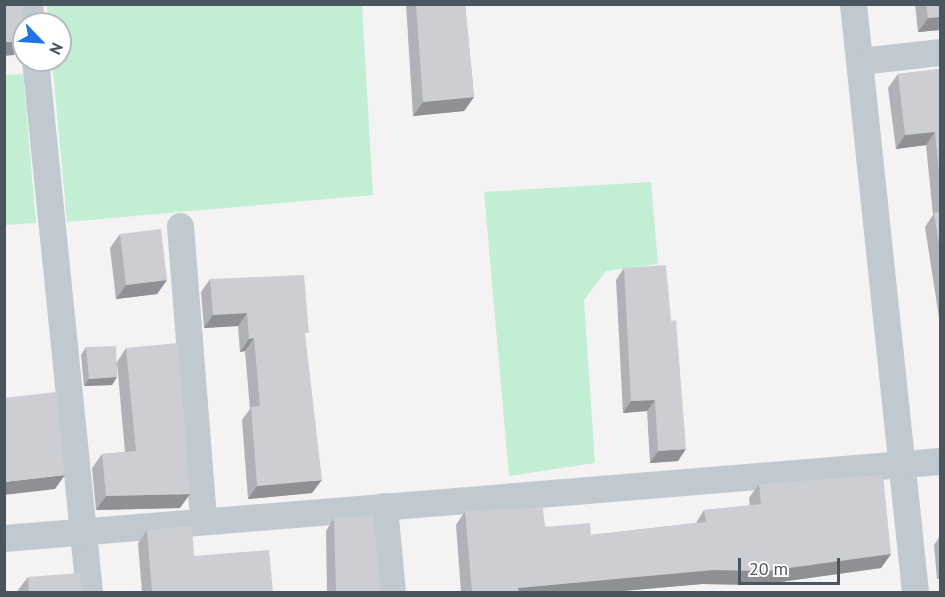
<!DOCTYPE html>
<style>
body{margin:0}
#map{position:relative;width:945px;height:597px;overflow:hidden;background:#f4f2f2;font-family:"PT Sans",sans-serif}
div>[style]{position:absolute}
.green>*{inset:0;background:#c2efd3}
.street>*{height:27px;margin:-13.5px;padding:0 13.5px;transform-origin:13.5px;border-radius:13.5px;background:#c0c9d0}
.wall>*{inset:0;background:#afb1b6}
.shaded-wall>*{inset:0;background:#8f9094}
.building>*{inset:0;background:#ccced4}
span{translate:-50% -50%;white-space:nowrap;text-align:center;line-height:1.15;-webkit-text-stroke:4.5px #fff;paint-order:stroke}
.frame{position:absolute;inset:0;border:6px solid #49555f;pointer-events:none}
.north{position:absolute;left:12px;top:12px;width:60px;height:60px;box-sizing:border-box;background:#fff;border:2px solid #b6bbbf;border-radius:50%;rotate:115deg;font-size:16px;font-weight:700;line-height:24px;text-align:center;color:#49555f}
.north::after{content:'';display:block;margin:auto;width:21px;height:27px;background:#1e74e2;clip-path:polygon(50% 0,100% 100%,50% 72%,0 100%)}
.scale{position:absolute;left:738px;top:558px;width:102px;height:27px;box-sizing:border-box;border:3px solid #49555f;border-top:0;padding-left:8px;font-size:18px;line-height:21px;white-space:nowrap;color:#49555f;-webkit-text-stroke:4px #fff;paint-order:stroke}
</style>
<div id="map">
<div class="green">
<div style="clip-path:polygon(47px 5px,362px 5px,373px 195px,67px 222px,52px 60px,60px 60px,60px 24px,48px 24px)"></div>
<div style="clip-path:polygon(23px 74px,36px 223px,5px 225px,4px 75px)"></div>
<div style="clip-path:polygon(651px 182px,658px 264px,606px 271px,584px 300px,595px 463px,509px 476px,484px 192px)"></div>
</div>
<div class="street">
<div style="left:29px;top:4px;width:20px;rotate:84deg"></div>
<div style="left:853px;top:4px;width:591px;rotate:83.98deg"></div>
<div style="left:35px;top:60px;width:535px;rotate:84.2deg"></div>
<div style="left:861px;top:61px;width:80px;rotate:-6.5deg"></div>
<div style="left:180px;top:226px;width:293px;rotate:85.5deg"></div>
<div style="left:384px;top:506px;width:86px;rotate:84.7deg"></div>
<div style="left:4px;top:538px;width:939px;rotate:-4.7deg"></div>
</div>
<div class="wall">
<div style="clip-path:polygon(406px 4px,465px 4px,474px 97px,464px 111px,413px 116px)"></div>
<div style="clip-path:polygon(915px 4px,940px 4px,940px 30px,918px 32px)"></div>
<div style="clip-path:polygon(940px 69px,940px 324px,925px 227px,933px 215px,926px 145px,896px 149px,888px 88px,898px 74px)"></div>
<div style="clip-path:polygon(120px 234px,167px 280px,157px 294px,116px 299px,110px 248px)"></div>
<div style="clip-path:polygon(624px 268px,678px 461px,650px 463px,647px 411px,623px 413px,616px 280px)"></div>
<div style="clip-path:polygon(210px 279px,305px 339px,312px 493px,248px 499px,242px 420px,250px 409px,245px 351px,240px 352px,238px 326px,204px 328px,201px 292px)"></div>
<div style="clip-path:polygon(86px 347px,117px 362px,126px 348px,180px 508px,96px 510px,92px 468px,102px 454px,125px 452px,117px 362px,117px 377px,112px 385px,84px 386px,81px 355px)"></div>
<div style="clip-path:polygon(759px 484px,891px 554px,881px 568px,758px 585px,702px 584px,611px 592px,461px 592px,456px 525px,465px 511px,591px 535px,696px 523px,704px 510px,750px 506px,749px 498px)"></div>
<div style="clip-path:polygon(334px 518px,381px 592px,327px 592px,326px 531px)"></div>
<div style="clip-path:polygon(147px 530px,194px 556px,273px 592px,142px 592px,138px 543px)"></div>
<div style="clip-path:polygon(940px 536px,940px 579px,937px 579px,934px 545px)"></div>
<div style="clip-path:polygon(28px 577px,81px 592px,18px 592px,18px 590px)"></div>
</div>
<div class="shaded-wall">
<div style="clip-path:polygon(940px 17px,940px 30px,918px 32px,928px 18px)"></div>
<div style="clip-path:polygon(23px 41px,14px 55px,4px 56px,4px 42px)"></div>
<div style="clip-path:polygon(474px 97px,464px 111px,413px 116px,423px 102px)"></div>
<div style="clip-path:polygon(935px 132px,926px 145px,896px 149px,905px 135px)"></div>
<div style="clip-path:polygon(167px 280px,157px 294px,116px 299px,126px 285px)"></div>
<div style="clip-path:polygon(247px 313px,238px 326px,204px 328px,213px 315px)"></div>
<div style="clip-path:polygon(254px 338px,245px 351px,240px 352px,249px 339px)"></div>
<div style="clip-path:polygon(117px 377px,112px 385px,84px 386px,89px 379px)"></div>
<div style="clip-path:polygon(655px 400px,647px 411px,623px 413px,631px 401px)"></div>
<div style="clip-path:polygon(686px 449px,678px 461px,650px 463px,658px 451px)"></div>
<div style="clip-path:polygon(65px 475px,55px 489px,4px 495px,4px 482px)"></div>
<div style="clip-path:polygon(322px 480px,312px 493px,248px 499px,257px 486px)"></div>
<div style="clip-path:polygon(190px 494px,180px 508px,96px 510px,106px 496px)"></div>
<div style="clip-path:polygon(891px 554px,881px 568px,758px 585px,702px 584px,611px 592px,516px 592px,518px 588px)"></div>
</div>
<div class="building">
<div style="clip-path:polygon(4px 4px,22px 4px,23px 41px,4px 42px)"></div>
<div style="clip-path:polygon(416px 4px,465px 4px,474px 97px,423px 102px)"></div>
<div style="clip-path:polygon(926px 4px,940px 4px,940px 17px,928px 18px)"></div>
<div style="clip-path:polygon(940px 69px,940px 183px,935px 132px,905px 135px,898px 74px)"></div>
<div style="clip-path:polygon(940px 212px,940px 251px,934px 213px)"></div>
<div style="clip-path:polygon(161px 229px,167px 280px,126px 285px,120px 234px)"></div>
<div style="clip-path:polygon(666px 265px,671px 321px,676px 320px,686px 449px,658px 451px,655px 400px,631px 401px,624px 268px)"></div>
<div style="clip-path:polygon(304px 275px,309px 333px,305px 333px,322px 480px,257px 486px,251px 407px,260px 406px,254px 338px,249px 339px,247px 313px,213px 315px,210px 279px)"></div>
<div style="clip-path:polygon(178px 343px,190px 494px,106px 496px,102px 454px,136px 451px,126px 348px)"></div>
<div style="clip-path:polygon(116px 346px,117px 377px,89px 379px,86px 347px)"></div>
<div style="clip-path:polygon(56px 392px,65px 475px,4px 482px,4px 398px)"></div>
<div style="clip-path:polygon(883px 475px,891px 554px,767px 571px,711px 570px,518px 588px,519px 592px,472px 592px,465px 511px,543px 508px,545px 527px,590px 523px,591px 535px,706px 522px,704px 510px,761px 504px,759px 484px)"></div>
<div style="clip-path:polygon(373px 516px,381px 592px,336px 592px,334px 518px)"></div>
<div style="clip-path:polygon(192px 526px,194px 556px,269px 550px,273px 592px,152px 592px,147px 530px)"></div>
<div style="clip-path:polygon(80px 573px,81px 592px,29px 592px,28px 577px)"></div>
</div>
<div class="frame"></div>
<div class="north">N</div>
<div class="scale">20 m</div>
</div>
